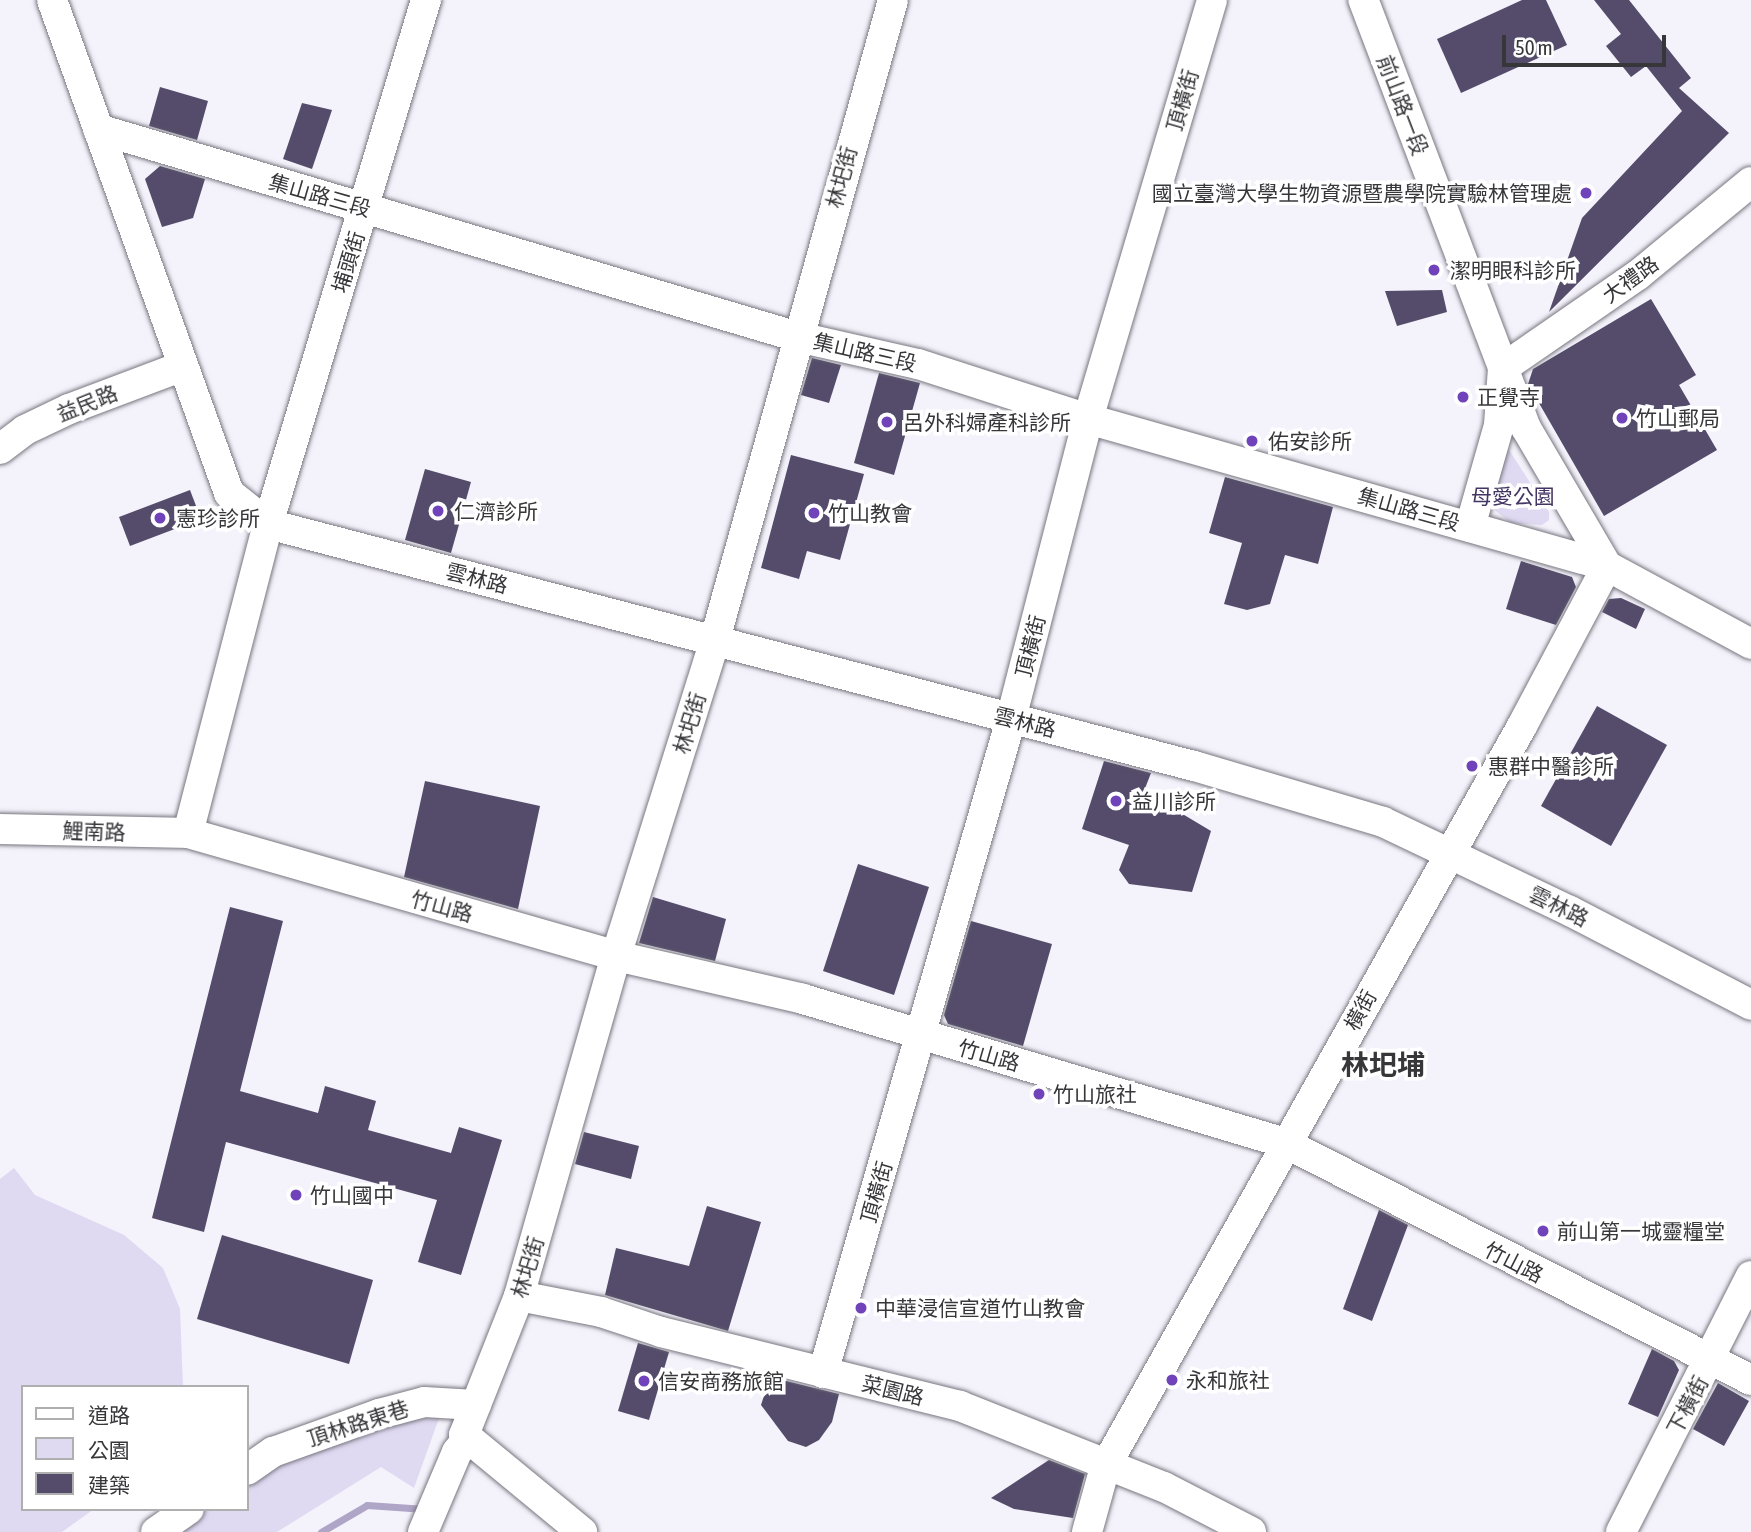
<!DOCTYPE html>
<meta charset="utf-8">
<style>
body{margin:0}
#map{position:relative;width:1751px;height:1532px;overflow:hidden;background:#f4f2fb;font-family:"Asap Condensed","Noto Sans TC",sans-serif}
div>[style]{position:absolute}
.green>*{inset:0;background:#dfd9f2}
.stream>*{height:7px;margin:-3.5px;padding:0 3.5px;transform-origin:3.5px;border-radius:3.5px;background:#aea5c7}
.building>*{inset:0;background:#544c6a}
.roads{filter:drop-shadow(0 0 2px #78767f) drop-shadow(0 0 2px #78767f)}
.minor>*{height:30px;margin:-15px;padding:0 15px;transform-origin:15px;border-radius:15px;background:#fff}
.dots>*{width:19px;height:19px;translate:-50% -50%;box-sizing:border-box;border:4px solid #fff;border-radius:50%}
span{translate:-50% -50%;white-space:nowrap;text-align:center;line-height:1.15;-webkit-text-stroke:7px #fff;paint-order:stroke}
.street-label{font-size:21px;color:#37373a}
.poi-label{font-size:21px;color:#37373a}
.right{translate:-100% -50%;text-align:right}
.left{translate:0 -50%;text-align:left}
.park-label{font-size:21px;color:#443664}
.district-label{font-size:28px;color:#37373a;font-weight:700}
.legend{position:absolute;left:21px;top:1385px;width:228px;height:126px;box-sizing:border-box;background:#fff;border:2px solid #afafb0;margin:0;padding:9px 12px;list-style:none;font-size:21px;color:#37373a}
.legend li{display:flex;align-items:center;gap:14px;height:35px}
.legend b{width:35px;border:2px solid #afafb0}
.scale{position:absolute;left:1502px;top:35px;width:164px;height:32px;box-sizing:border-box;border:4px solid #37373a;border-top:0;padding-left:9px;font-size:21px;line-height:24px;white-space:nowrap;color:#37373a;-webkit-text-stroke:5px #fff;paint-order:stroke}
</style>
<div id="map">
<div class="green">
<div style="clip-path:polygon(1509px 450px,1549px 512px,1549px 520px,1542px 525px,1511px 523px,1492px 508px,1488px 495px,1503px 453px)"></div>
<div style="clip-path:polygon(14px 1168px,35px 1195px,124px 1235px,163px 1268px,180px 1309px,183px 1387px,23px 1387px,23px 1509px,94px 1509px,62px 1532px,0 1532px,0 1179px)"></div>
<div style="clip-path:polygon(443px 1407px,414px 1488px,381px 1467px,277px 1532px,171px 1532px,201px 1509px,247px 1509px,247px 1476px,273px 1457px)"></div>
</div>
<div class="stream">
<div style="left:321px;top:1532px;width:53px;rotate:-30.4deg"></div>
<div style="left:367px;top:1505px;width:58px;rotate:3.9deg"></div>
</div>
<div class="building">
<div style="clip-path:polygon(1522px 0,1546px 0,1567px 45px,1461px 93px,1437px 39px)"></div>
<div style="clip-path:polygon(1594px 0,1629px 0,1691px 78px,1679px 88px,1729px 133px,1549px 312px,1582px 218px,1682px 111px,1646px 66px,1631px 77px,1606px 46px,1621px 34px)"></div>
<div style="clip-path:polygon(160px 87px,208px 101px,197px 140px,149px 126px)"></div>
<div style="clip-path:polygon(302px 103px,332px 110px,312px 169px,283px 159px)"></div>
<div style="clip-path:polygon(160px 166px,205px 179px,193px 218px,162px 227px,145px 179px)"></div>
<div style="clip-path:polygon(1442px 290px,1447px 312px,1397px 326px,1385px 291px)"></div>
<div style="clip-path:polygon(1651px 299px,1696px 375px,1679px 385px,1717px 450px,1604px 516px,1528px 384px,1533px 369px)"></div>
<div style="clip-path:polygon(812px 358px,841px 365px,829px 403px,801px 395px)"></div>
<div style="clip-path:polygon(879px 373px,920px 383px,894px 475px,854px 463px)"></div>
<div style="clip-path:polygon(791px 455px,864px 474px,840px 560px,807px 551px,799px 579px,761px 568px)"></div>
<div style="clip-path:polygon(425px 469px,471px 482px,451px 553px,405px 540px)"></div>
<div style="clip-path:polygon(1225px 477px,1333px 507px,1318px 564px,1285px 555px,1270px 604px,1247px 610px,1224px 604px,1242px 543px,1209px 533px)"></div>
<div style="clip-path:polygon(190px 490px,201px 519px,130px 546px,119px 517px)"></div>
<div style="clip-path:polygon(1521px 561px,1572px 577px,1576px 587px,1556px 625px,1506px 609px)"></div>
<div style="clip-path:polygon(1621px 598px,1645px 609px,1636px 629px,1602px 612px,1609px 599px)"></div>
<div style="clip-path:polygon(1597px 706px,1667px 745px,1611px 846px,1541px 806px)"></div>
<div style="clip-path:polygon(1104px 761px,1151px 773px,1144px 791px,1211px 831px,1192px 892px,1129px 884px,1119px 870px,1129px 845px,1082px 829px)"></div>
<div style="clip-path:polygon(425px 781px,540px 806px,518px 909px,404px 877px)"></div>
<div style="clip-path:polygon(858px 864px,929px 887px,894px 995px,823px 971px)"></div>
<div style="clip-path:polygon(653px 897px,726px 919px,715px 961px,639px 943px)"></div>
<div style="clip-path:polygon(230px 907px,283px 921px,240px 1091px,318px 1113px,325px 1086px,376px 1101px,368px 1130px,451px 1153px,459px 1127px,502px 1140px,461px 1275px,418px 1262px,437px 1200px,226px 1142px,204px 1232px,152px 1218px)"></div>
<div style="clip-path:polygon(971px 921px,1052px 944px,1023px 1046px,948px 1024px,944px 1015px)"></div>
<div style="clip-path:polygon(584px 1132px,639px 1146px,631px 1179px,575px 1164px)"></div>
<div style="clip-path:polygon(707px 1206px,761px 1222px,728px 1331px,605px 1295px,616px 1248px,689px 1266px)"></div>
<div style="clip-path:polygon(1379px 1210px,1408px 1225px,1372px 1321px,1343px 1309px)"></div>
<div style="clip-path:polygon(222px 1235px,373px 1280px,349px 1364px,197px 1319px)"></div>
<div style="clip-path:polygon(638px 1343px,669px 1352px,649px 1420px,618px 1411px)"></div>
<div style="clip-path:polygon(1652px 1349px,1674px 1361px,1679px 1370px,1658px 1417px,1628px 1404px)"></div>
<div style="clip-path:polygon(770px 1377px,839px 1394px,832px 1422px,819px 1440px,806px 1447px,788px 1441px,761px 1405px)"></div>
<div style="clip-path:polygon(1718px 1383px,1749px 1401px,1724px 1446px,1693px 1429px)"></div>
<div style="clip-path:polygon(1049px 1460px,1085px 1474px,1073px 1518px,1014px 1509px,991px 1498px)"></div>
</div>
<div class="roads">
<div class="minor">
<div style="left:52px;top:0;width:524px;rotate:70.25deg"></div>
<div style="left:229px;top:493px;width:50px;rotate:38.5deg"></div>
<div style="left:268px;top:524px;width:319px;rotate:104.5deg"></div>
<div style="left:426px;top:0;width:547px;rotate:106.78deg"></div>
<div style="left:268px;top:524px;width:957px;rotate:14.65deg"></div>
<div style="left:1194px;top:766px;width:197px;rotate:16.5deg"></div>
<div style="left:1383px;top:822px;width:207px;rotate:25.5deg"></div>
<div style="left:1570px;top:911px;width:204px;rotate:27.4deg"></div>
<div style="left:98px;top:129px;width:730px;rotate:16.55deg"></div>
<div style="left:798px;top:337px;width:123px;rotate:12.7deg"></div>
<div style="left:918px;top:364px;width:179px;rotate:17.9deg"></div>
<div style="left:1088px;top:419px;width:539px;rotate:15.81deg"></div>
<div style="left:1607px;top:566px;width:164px;rotate:28.4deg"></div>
<div style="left:0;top:449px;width:31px;rotate:-37deg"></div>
<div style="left:25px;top:430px;width:49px;rotate:-25.5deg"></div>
<div style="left:69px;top:409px;width:119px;rotate:-20.7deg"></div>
<div style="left:1470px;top:527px;width:106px;rotate:-74.1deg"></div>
<div style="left:1499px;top:425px;width:57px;rotate:-86deg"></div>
<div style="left:1503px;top:368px;width:164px;rotate:-34.6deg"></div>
<div style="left:1638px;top:275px;width:146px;rotate:-39.5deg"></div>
<div style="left:0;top:829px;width:188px;rotate:1.2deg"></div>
<div style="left:188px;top:833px;width:445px;rotate:16deg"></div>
<div style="left:616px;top:956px;width:192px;rotate:12.9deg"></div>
<div style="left:803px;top:999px;width:503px;rotate:16.63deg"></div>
<div style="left:1285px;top:1143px;width:523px;rotate:26.96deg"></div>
<div style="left:519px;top:1296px;width:84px;rotate:11deg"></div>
<div style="left:601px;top:1312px;width:63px;rotate:18.4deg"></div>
<div style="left:661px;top:1332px;width:308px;rotate:13.9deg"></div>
<div style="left:960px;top:1406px;width:219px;rotate:21.7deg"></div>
<div style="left:1164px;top:1487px;width:98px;rotate:27.3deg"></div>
<div style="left:823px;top:1373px;width:680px;rotate:-73.96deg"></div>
<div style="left:1011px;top:719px;width:310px;rotate:-75.6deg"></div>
<div style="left:1088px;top:419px;width:437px;rotate:-73.5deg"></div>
<div style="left:468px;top:1438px;width:5px;rotate:-143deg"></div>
<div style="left:464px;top:1435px;width:149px;rotate:-68.4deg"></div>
<div style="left:519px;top:1296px;width:354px;rotate:-74.1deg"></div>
<div style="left:616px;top:956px;width:328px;rotate:-72.6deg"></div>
<div style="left:714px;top:643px;width:667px;rotate:-74.44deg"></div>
<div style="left:468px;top:1438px;width:148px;rotate:39.5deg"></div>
<div style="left:247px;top:1470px;width:32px;rotate:-35deg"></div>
<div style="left:273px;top:1452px;width:113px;rotate:-19.7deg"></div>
<div style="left:379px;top:1414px;width:47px;rotate:-14.9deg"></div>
<div style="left:424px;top:1402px;width:52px;rotate:3.3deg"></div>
<div style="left:156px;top:1532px;width:40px;rotate:-34.9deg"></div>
<div style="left:423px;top:1532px;width:87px;rotate:-67deg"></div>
<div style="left:457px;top:1452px;width:18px;rotate:-52deg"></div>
<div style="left:1087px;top:1532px;width:67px;rotate:-74.5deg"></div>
<div style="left:1105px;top:1467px;width:850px;rotate:-60.63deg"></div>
<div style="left:1522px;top:726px;width:181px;rotate:-62deg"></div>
<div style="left:1607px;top:566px;width:160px;rotate:-120.4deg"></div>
<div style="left:1526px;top:428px;width:458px;rotate:-110.8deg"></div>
<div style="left:1621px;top:1532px;width:287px;rotate:-63.1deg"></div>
</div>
</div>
<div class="dots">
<div style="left:1586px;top:193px;background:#7043bb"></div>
<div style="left:1434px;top:270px;background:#7043bb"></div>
<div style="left:1463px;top:397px;background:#7043bb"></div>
<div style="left:1622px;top:418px;background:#7043bb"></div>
<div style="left:887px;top:422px;background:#7043bb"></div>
<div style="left:1252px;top:441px;background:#7043bb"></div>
<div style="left:438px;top:511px;background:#7043bb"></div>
<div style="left:814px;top:513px;background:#7043bb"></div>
<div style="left:160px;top:518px;background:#7043bb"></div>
<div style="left:1472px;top:766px;background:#7043bb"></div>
<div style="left:1116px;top:801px;background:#7043bb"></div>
<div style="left:1039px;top:1094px;background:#7043bb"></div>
<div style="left:296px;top:1195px;background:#7043bb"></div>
<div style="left:1543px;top:1231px;background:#7043bb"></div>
<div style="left:861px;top:1308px;background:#7043bb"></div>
<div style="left:1172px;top:1380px;background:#7043bb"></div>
<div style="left:644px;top:1381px;background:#7043bb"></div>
</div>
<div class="street-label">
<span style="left:1182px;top:100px;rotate:-74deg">頂橫街</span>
<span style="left:1403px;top:105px;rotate:69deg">前山路一段</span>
<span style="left:841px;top:177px;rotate:-75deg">林圯街</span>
<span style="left:320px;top:195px;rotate:16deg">集山路三段</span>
<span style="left:348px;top:262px;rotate:-73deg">埔頭街</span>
<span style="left:1630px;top:279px;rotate:-36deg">大禮路</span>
<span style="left:865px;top:352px;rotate:13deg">集山路三段</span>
<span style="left:87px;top:403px;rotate:-22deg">益民路</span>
<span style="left:1409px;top:509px;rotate:16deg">集山路三段</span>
<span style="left:477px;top:578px;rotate:14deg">雲林路</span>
<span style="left:1030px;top:646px;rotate:-76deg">頂橫街</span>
<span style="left:1025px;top:722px;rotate:14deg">雲林路</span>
<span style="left:689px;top:723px;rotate:-73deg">林圯街</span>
<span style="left:94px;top:831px;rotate:2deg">鯉南路</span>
<span style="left:442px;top:906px;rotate:15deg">竹山路</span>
<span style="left:1559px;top:906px;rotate:26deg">雲林路</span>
<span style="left:1360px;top:1010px;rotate:-61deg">橫街</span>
<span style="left:989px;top:1055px;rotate:16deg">竹山路</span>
<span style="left:876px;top:1192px;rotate:-74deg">頂橫街</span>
<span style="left:1514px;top:1262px;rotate:27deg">竹山路</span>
<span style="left:527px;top:1267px;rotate:-73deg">林圯街</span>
<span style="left:893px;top:1390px;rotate:14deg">菜園路</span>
<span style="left:1687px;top:1405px;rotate:-62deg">下橫街</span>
<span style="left:358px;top:1423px;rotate:-18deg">頂林路東巷</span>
</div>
<div class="poi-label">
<span class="right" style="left:1572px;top:193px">國立臺灣大學生物資源暨農學院實驗林管理處</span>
<span class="left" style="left:1450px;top:270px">潔明眼科診所</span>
<span class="left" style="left:1477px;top:397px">正覺寺</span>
<span class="left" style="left:1636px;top:418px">竹山郵局</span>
<span class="left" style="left:903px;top:422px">呂外科婦產科診所</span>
<span class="left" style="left:1268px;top:441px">佑安診所</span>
<span class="left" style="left:454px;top:511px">仁濟診所</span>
<span class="left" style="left:828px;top:513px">竹山教會</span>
<span class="left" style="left:176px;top:518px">憲珍診所</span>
<span class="left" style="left:1488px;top:766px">惠群中醫診所</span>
<span class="left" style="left:1132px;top:801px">益川診所</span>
<span class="left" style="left:1053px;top:1094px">竹山旅社</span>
<span class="left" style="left:310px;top:1195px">竹山國中</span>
<span class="left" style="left:1557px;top:1231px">前山第一城靈糧堂</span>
<span class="left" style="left:875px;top:1308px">中華浸信宣道竹山教會</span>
<span class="left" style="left:1186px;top:1380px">永和旅社</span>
<span class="left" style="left:658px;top:1381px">信安商務旅館</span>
</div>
<div class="park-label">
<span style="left:1513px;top:496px">母愛公園</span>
</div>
<div class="district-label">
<span style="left:1383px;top:1065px">林圯埔</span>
</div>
<ul class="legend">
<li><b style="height:9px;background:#fff"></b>道路</li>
<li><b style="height:19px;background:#dfd9f2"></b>公園</li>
<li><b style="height:19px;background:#544c6a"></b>建築</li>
</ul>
<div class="scale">50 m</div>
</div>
